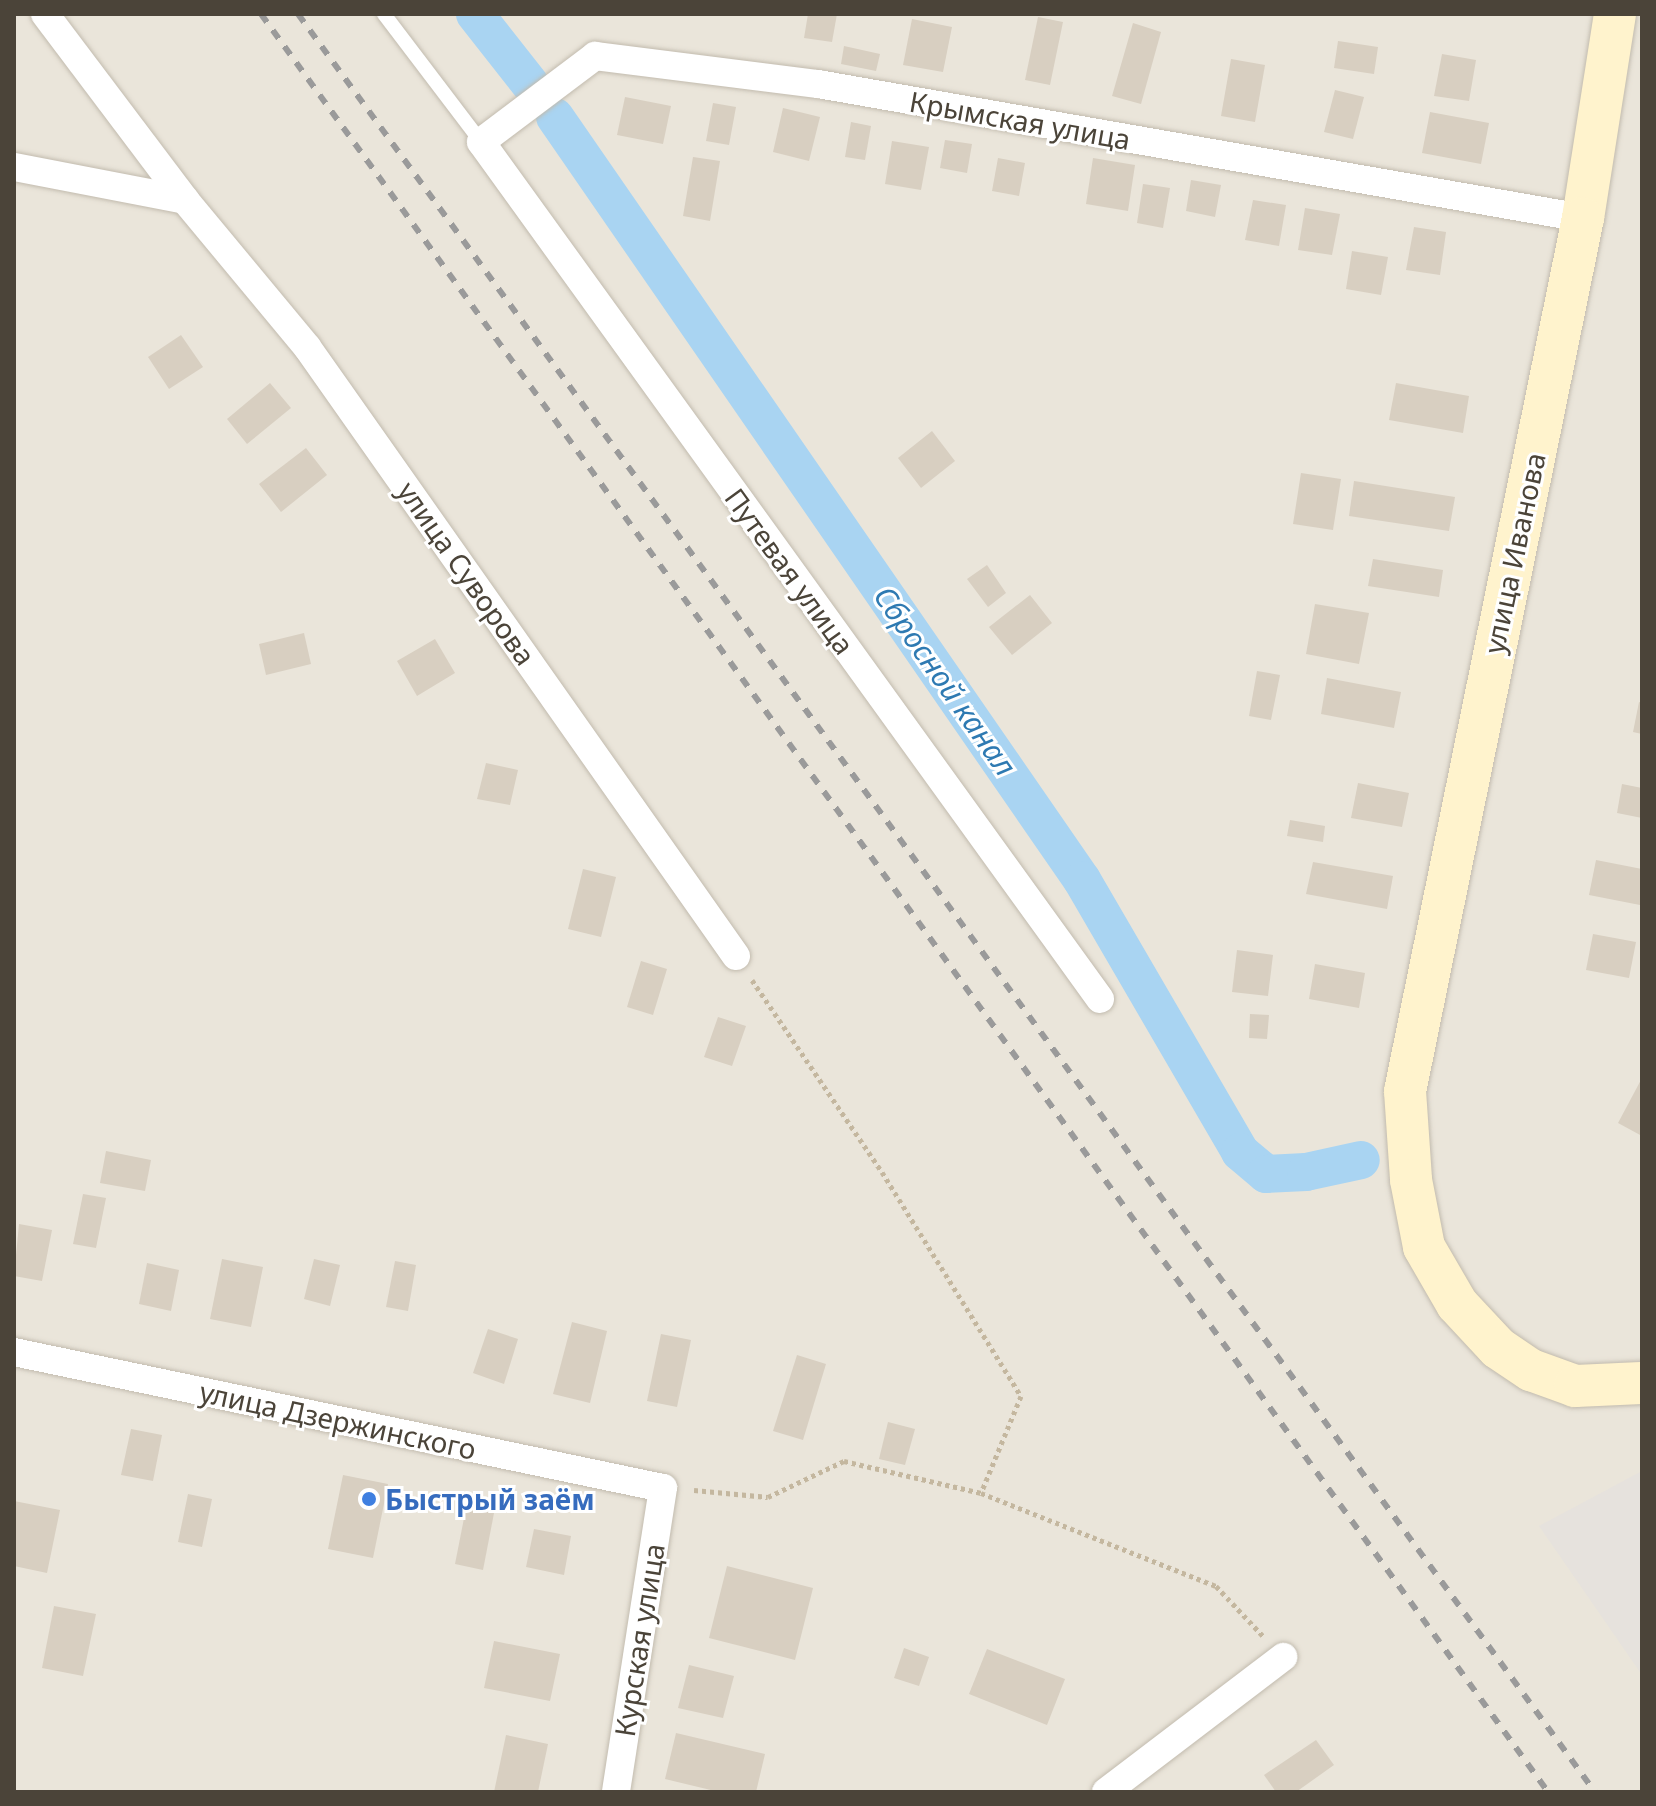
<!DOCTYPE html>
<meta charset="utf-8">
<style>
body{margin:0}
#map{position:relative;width:1656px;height:1806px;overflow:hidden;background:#f6f3ec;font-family:"Noto Sans",sans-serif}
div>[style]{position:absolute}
.residential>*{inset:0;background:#eae5da}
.industrial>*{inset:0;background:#e6e2dd}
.canal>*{height:38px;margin:-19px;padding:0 19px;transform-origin:19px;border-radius:19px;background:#a9d4f2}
.building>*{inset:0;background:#d8cfc1}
.path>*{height:5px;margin-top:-2.5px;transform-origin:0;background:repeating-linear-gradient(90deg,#c4b79f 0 4px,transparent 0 8px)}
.roads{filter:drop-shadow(0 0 2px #c2bbae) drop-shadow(0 0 2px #c2bbae)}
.lane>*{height:14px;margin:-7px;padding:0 7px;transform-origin:7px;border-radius:7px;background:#fff}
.street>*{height:28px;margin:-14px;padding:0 14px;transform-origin:14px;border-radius:14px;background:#fff}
.secondary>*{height:42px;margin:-21px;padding:0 21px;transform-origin:21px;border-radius:21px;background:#fff3cd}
.rail>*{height:6px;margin-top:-3px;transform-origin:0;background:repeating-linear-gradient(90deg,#9a9a9a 0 10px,transparent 0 20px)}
.dots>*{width:22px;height:22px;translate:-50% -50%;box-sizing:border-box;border:4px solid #fff;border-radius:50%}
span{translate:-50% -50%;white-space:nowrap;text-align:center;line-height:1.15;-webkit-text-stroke:6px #fff;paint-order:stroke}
.street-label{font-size:28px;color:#4b4439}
.shop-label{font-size:28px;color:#366cbe;font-weight:700}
.left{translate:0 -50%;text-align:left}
.water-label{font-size:30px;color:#2e7ab2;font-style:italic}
.frame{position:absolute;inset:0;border:16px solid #4b4439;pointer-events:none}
</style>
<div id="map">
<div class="residential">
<div style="clip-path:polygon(14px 14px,1642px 14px,1642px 1792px,14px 1792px)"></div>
</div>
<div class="industrial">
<div style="clip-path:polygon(1642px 1471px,1642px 1675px,1539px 1526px)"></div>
</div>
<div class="canal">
<div style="left:475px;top:14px;width:89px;rotate:51.8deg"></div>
<div style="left:555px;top:117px;width:927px;rotate:55.37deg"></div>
<div style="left:1082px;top:880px;width:315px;rotate:59.8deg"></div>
<div style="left:1240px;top:1152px;width:34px;rotate:40deg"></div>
<div style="left:1266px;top:1174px;width:40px;rotate:-2.9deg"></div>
<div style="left:1306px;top:1172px;width:56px;rotate:-12.3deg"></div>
</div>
<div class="building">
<div style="clip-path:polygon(808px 14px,837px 14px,832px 42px,804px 38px)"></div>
<div style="clip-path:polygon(1038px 17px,1063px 22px,1050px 85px,1025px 80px)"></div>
<div style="clip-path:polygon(912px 19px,952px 27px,943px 72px,903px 65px)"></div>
<div style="clip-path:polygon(1133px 23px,1161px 32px,1141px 104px,1112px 96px)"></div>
<div style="clip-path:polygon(1338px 41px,1378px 47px,1374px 74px,1334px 68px)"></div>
<div style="clip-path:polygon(844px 46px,880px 54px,876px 71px,841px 64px)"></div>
<div style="clip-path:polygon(1442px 54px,1476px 60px,1469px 101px,1434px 96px)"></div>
<div style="clip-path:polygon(1231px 59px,1265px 65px,1255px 122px,1221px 116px)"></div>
<div style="clip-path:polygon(1335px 90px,1364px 97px,1353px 139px,1324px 132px)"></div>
<div style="clip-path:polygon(625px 97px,671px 106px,663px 144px,617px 135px)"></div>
<div style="clip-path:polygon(713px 103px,736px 107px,729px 145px,706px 141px)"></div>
<div style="clip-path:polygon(783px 108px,820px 117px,809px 161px,773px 152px)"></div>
<div style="clip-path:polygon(1430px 112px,1489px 123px,1481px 164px,1422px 153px)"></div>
<div style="clip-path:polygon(851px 122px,871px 126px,865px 160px,845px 157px)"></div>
<div style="clip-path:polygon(945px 140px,972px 144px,967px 173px,940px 168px)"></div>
<div style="clip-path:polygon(892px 141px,929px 147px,921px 190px,885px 184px)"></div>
<div style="clip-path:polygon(693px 157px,720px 161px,710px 221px,683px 216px)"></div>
<div style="clip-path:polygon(998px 158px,1025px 163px,1019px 196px,992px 191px)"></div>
<div style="clip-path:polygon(1093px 158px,1135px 165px,1128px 211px,1086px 204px)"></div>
<div style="clip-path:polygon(1191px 180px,1221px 185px,1215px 217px,1186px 211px)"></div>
<div style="clip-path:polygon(1143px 184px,1170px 188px,1163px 228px,1137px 223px)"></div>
<div style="clip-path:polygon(1253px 200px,1286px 205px,1279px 246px,1245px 240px)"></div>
<div style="clip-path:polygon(1305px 208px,1340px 214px,1332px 255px,1298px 250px)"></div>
<div style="clip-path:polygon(1414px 227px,1446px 232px,1440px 275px,1406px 270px)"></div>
<div style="clip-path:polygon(1352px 251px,1388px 257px,1381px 295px,1346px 289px)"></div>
<div style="clip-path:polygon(181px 335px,203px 367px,169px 389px,148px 357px)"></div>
<div style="clip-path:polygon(270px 383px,291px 408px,247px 444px,227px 419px)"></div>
<div style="clip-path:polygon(1396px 383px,1469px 396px,1463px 433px,1389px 420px)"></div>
<div style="clip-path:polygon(932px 431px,955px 461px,921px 488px,898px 458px)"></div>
<div style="clip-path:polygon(306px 448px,327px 475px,281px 512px,259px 484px)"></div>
<div style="clip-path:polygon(1301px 473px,1341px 479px,1333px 530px,1293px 524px)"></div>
<div style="clip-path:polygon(1354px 481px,1455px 497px,1449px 531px,1349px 516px)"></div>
<div style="clip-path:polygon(1373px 559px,1443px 570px,1439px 597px,1368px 586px)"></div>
<div style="clip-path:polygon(987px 565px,1006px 593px,988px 607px,967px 579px)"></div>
<div style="clip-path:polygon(1030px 595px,1052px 623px,1012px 655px,989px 627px)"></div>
<div style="clip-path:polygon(1315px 604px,1369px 613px,1359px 664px,1306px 654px)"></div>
<div style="clip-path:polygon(304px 633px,311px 664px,266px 675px,259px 644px)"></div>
<div style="clip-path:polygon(435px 639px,455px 673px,417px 696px,397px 661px)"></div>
<div style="clip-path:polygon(1257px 671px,1280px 675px,1271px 720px,1249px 716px)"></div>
<div style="clip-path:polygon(1327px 678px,1401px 692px,1394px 728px,1321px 714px)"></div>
<div style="clip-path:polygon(1639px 702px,1642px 703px,1642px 734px,1633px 732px)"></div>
<div style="clip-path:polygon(486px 763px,518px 770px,510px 805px,477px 799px)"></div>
<div style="clip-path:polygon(1358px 783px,1409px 793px,1402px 827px,1351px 818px)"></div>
<div style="clip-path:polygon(1622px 784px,1642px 788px,1642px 818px,1617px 813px)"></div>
<div style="clip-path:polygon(1290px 820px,1325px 826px,1323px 842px,1287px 836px)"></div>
<div style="clip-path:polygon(1596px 860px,1642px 869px,1640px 905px,1589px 895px)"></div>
<div style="clip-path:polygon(1313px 862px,1393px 876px,1387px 909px,1306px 894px)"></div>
<div style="clip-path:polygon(583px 869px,616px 877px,601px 937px,568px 929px)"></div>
<div style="clip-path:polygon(1593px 934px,1636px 942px,1629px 978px,1586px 970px)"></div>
<div style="clip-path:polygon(1237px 950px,1273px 955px,1268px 996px,1232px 992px)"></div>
<div style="clip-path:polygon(641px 961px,667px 969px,653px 1015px,627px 1007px)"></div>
<div style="clip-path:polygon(1315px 964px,1365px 973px,1359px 1008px,1309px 999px)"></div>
<div style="clip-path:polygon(1250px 1014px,1269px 1015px,1267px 1039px,1249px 1038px)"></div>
<div style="clip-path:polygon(718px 1017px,746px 1026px,732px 1066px,704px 1057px)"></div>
<div style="clip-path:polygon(1642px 1078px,1642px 1136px,1618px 1123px)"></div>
<div style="clip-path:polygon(106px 1151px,151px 1160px,145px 1191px,100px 1183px)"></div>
<div style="clip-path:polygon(83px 1194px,106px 1198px,96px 1248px,73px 1244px)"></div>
<div style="clip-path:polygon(19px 1224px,52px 1230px,42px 1281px,14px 1276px)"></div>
<div style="clip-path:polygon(222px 1259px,263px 1267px,251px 1327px,210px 1319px)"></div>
<div style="clip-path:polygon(314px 1259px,340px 1265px,330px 1306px,304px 1299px)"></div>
<div style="clip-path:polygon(395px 1261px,416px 1265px,408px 1311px,386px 1307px)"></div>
<div style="clip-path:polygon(147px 1263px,179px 1270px,171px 1311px,139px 1304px)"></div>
<div style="clip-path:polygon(572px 1322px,607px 1331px,590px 1403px,553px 1394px)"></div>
<div style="clip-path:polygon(488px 1329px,518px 1339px,504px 1384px,473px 1373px)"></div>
<div style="clip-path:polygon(661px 1334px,691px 1340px,677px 1407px,647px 1401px)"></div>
<div style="clip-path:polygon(797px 1355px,826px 1364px,803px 1440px,773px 1431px)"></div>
<div style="clip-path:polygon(888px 1422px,915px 1429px,905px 1465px,879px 1459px)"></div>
<div style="clip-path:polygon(131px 1429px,162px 1435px,153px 1481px,121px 1475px)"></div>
<div style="clip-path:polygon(343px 1475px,388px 1484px,373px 1558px,328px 1549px)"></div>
<div style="clip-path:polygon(188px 1494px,212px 1499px,202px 1547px,178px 1542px)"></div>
<div style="clip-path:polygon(14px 1501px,60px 1510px,47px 1573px,14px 1566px)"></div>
<div style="clip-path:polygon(467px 1503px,495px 1508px,483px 1570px,455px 1564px)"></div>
<div style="clip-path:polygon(534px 1529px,571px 1536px,564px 1575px,526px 1567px)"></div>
<div style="clip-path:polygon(727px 1566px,813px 1588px,795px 1660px,709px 1638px)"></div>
<div style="clip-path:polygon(54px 1606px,96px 1614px,83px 1676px,42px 1668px)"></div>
<div style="clip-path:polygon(494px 1641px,560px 1654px,550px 1701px,484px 1688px)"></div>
<div style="clip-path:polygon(904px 1648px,929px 1657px,919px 1686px,894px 1678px)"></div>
<div style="clip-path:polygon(987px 1649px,1065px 1679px,1047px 1725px,969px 1694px)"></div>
<div style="clip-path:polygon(689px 1665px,734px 1676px,723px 1718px,678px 1708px)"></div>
<div style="clip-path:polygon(676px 1733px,765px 1754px,756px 1792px,719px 1792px,665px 1779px)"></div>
<div style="clip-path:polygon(506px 1735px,548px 1744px,538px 1792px,494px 1792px)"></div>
<div style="clip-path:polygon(1316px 1740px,1334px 1765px,1296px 1792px,1276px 1792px,1264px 1775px)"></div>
</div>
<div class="path">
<div style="left:752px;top:980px;width:232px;rotate:55.9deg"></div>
<div style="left:882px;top:1172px;width:264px;rotate:58.2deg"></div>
<div style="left:1021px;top:1396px;width:105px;rotate:112.4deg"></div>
<div style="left:981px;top:1493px;width:253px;rotate:21.6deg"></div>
<div style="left:1216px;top:1586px;width:69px;rotate:46.8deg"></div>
<div style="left:694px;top:1490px;width:74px;rotate:5.4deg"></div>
<div style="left:768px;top:1497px;width:84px;rotate:-25.3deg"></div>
<div style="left:844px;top:1461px;width:141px;rotate:13.1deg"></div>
</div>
<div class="roads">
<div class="lane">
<div style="left:384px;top:14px;width:161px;rotate:52.8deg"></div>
</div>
<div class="street">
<div style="left:45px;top:14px;width:233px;rotate:53deg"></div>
<div style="left:185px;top:200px;width:191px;rotate:50.3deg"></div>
<div style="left:307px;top:347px;width:745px;rotate:54.84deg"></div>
<div style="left:14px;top:167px;width:174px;rotate:10.9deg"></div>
<div style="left:1100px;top:999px;width:1057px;rotate:-125.84deg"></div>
<div style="left:481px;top:142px;width:143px;rotate:-37deg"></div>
<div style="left:595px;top:56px;width:225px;rotate:7.2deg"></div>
<div style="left:818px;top:84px;width:777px;rotate:9.94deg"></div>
<div style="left:14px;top:1352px;width:663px;rotate:11.84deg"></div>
<div style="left:663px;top:1488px;width:308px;rotate:98.8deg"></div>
<div style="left:1106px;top:1792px;width:223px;rotate:-37.3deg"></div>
</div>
<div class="secondary">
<div style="left:1615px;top:14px;width:206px;rotate:98.9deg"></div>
<div style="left:1583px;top:218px;width:891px;rotate:101.52deg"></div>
<div style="left:1405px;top:1091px;width:89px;rotate:86.1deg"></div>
<div style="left:1411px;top:1180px;width:68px;rotate:79deg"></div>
<div style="left:1424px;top:1247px;width:66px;rotate:59.9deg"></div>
<div style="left:1457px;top:1304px;width:60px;rotate:47deg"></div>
<div style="left:1498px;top:1348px;width:40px;rotate:34deg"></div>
<div style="left:1531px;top:1370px;width:47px;rotate:20deg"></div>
<div style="left:1575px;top:1386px;width:67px;rotate:-2.6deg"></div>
</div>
</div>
<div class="rail">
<div style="left:261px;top:14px;width:2195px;rotate:54.1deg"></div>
<div style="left:298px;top:14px;width:2201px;rotate:53.89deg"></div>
</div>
<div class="dots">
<div style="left:369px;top:1499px;background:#3f7fe0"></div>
</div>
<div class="street-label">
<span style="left:1020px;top:120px;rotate:10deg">Крымская улица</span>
<span style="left:1514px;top:553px;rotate:-78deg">улица Иванова</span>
<span style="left:790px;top:571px;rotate:54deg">Путевая улица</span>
<span style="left:467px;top:573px;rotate:55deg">улица Суворова</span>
<span style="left:338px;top:1420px;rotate:12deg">улица Дзержинского</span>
<span style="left:639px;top:1640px;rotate:-81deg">Курская улица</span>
</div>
<div class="shop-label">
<span class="left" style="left:385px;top:1499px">Быстрый заём</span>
</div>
<div class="water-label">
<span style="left:945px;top:681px;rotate:55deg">Сбросной канал</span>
</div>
<div class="frame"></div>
</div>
